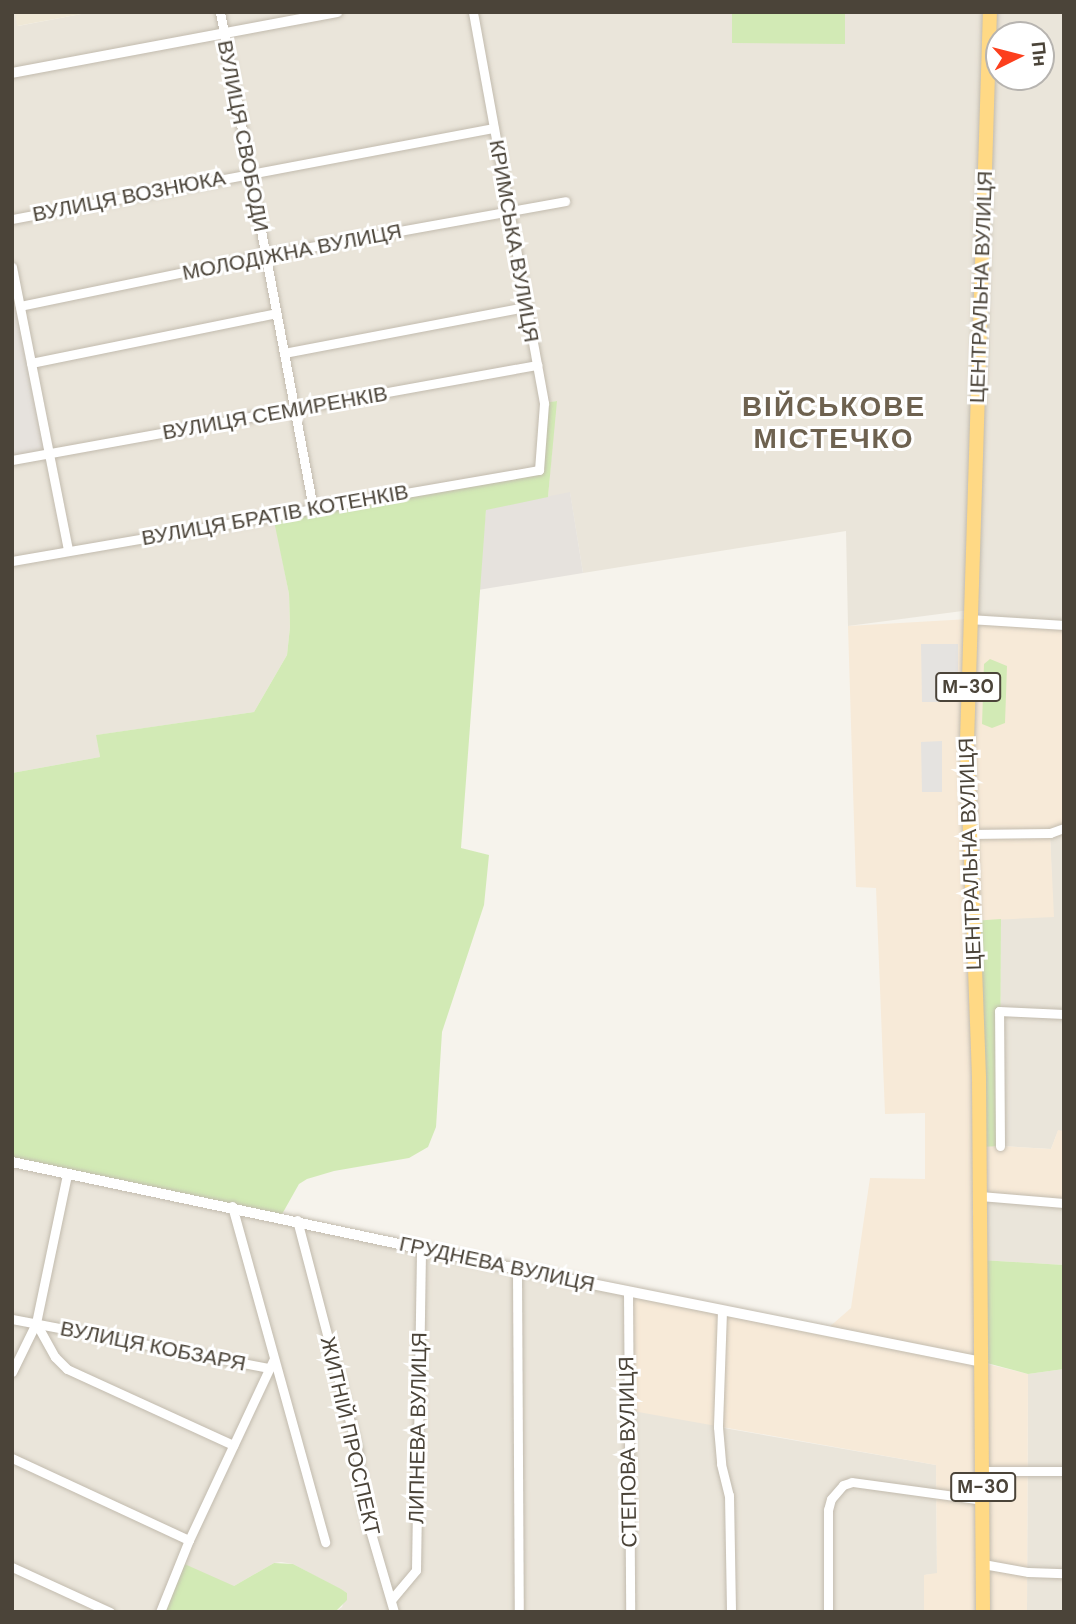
<!DOCTYPE html>
<meta charset="utf-8">
<style>
body{margin:0}
#map{position:relative;width:1076px;height:1624px;overflow:hidden;background:#f6f3ec;font-family:"DM Sans",sans-serif}
div>[style]{position:absolute}
.residential>*{inset:0;background:#eae5da}
.commercial>*{inset:0;background:#f7ead8}
.industrial>*{inset:0;background:#e6e2dd}
.education>*{inset:0;background:#efe8d6}
.green>*{inset:0;background:#d2eab5}
.parking>*{inset:0;background:#e5e3e0}
.roads{filter:drop-shadow(0 0 2px #c2bbae) drop-shadow(0 0 2px #c2bbae)}
.minor>*{height:9px;margin:-4.5px;padding:0 4.5px;transform-origin:4.5px;border-radius:4.5px;background:#fff}
.tertiary>*{height:10px;margin:-5px;padding:0 5px;transform-origin:5px;border-radius:5px;background:#fff}
.trunk>*{height:14px;margin:-7px;padding:0 7px;transform-origin:7px;border-radius:7px;background:#ffd985}
span{translate:-50% -50%;white-space:nowrap;text-align:center;line-height:1.15;-webkit-text-stroke:6px #fff;paint-order:stroke}
.shield-label span{padding:2px 5px;background:#fff;border:2px solid;border-radius:5px;-webkit-text-stroke-width:0}
.shield-label{font-size:19px;color:#4b4439;font-weight:700}
.street-label{font-size:21px;color:#4b4439}
.district-label{font-size:28px;color:#6e6250;font-weight:700;letter-spacing:2px}
.frame{position:absolute;inset:0;border:14px solid #4b4439;pointer-events:none}
.north{position:absolute;left:985px;top:21px;width:70px;height:70px;box-sizing:border-box;background:#fff;border:2px solid #b7b4b0;border-radius:50%;rotate:84deg;font-size:19px;font-weight:700;line-height:28px;text-align:center;color:#4b4439}
.north::after{content:'';display:block;margin:auto;width:24px;height:32px;background:#fc3f1d;clip-path:polygon(50% 0,100% 100%,50% 72%,0 100%)}
</style>
<div id="map">
<div class="residential">
<div style="clip-path:polygon(evenodd,12px 12px,15px 12px,18px 26px,92px 12px,1064px 12px,1064px 625px,969px 619px,970px 610px,848px 626px,846px 531px,583px 573px,570px 493px,548px 497px,556px 401px,544px 404px,539px 470px,274px 516px,289px 594px,290px 627px,287px 655px,254px 712px,97px 735px,100px 757px,12px 773px,12px 12px,999px 35px,1041px 35px,1041px 77px,999px 77px,999px 35px)"></div>
<div style="clip-path:polygon(1064px 828px,1064px 1131px,1058px 1131px,1051px 1149px,1000px 1146px,1001px 919px,1053px 916px,1050px 833px)"></div>
<div style="clip-path:polygon(12px 1162px,628px 1292px,718px 1427px,936px 1465px,937px 1574px,924px 1575px,924px 1612px,335px 1612px,342px 1607px,347px 1593px,293px 1564px,281px 1562px,274px 1563px,234px 1586px,161px 1612px,12px 1612px)"></div>
<div style="clip-path:polygon(980px 1196px,1064px 1203px,1064px 1265px,981px 1260px)"></div>
<div style="clip-path:polygon(1064px 1369px,1064px 1612px,1027px 1612px,1028px 1374px)"></div>
</div>
<div class="commercial">
<div style="clip-path:polygon(969px 619px,1064px 625px,1064px 828px,1050px 833px,1054px 917px,972px 921px,1000px 1146px,1051px 1149px,1058px 1130px,1064px 1131px,1064px 1203px,981px 1196px,983px 1362px,967px 1359px,1028px 1374px,1027px 1612px,924px 1612px,924px 1575px,937px 1573px,936px 1465px,627px 1410px,628px 1292px,827px 1329px,851px 1308px,870px 1178px,925px 1179px,925px 1113px,885px 1114px,876px 888px,856px 887px,848px 626px)"></div>
</div>
<div class="industrial">
<div style="clip-path:polygon(12px 267px,49px 454px,12px 460px)"></div>
<div style="clip-path:polygon(570px 492px,583px 573px,478px 590px,486px 509px)"></div>
</div>
<div class="education">
<div style="clip-path:polygon(15px 12px,92px 12px,17px 26px)"></div>
</div>
<div class="green">
<div style="clip-path:polygon(732px 12px,845px 12px,845px 44px,732px 43px)"></div>
<div style="clip-path:polygon(557px 401px,548px 497px,486px 510px,461px 848px,489px 855px,484px 905px,442px 1032px,436px 1127px,428px 1147px,409px 1158px,334px 1171px,307px 1179px,299px 1184px,281px 1216px,12px 1162px,12px 773px,100px 757px,96px 735px,254px 712px,287px 655px,290px 627px,289px 594px,273px 516px,538px 470px,544px 403px)"></div>
<div style="clip-path:polygon(990px 659px,1007px 666px,1005px 723px,992px 728px,982px 724px,984px 664px)"></div>
<div style="clip-path:polygon(1001px 919px,1000px 1146px,980px 1147px,972px 921px)"></div>
<div style="clip-path:polygon(981px 1260px,1064px 1265px,1064px 1369px,1028px 1374px,983px 1362px)"></div>
<div style="clip-path:polygon(180px 1562px,234px 1586px,274px 1563px,293px 1564px,341px 1589px,347px 1593px,347px 1600px,335px 1612px,161px 1612px)"></div>
</div>
<div class="parking">
<div style="clip-path:polygon(921px 644px,958px 644px,958px 702px,922px 702px)"></div>
<div style="clip-path:polygon(942px 741px,942px 792px,922px 792px,921px 742px)"></div>
</div>
<div class="roads">
<div class="minor">
<div style="left:220px;top:12px;width:505px;rotate:79.38deg"></div>
<div style="left:12px;top:219px;width:490px;rotate:-10.7deg"></div>
<div style="left:12px;top:267px;width:289px;rotate:78.8deg"></div>
<div style="left:20px;top:306px;width:251px;rotate:-11.7deg"></div>
<div style="left:266px;top:255px;width:304px;rotate:-10.2deg"></div>
<div style="left:284px;top:353px;width:246px;rotate:-10.8deg"></div>
<div style="left:31px;top:363px;width:250px;rotate:-11.5deg"></div>
<div style="left:12px;top:460px;width:534px;rotate:-10.26deg"></div>
<div style="left:12px;top:561px;width:535px;rotate:-9.8deg"></div>
<div style="left:539px;top:470px;width:67px;rotate:-85.7deg"></div>
<div style="left:544px;top:403px;width:397px;rotate:-100.3deg"></div>
<div style="left:969px;top:619px;width:95px;rotate:3.6deg"></div>
<div style="left:970px;top:834px;width:80px;rotate:-0.7deg"></div>
<div style="left:1050px;top:833px;width:15px;rotate:-20deg"></div>
<div style="left:1000px;top:1146px;width:135px;rotate:-90.4deg"></div>
<div style="left:999px;top:1011px;width:65px;rotate:2.6deg"></div>
<div style="left:980px;top:1196px;width:84px;rotate:4.8deg"></div>
<div style="left:232px;top:1206px;width:349px;rotate:74.5deg"></div>
<div style="left:297px;top:1220px;width:236px;rotate:75.3deg"></div>
<div style="left:357px;top:1448px;width:58px;rotate:84.1deg"></div>
<div style="left:363px;top:1506px;width:110px;rotate:73.7deg"></div>
<div style="left:517px;top:1269px;width:343px;rotate:89.7deg"></div>
<div style="left:628px;top:1292px;width:320px;rotate:89.6deg"></div>
<div style="left:722px;top:1311px;width:116px;rotate:92deg"></div>
<div style="left:718px;top:1427px;width:37px;rotate:85deg"></div>
<div style="left:721px;top:1464px;width:32px;rotate:76deg"></div>
<div style="left:729px;top:1495px;width:117px;rotate:89deg"></div>
<div style="left:12px;top:1319px;width:262px;rotate:10.8deg"></div>
<div style="left:36px;top:1323px;width:39px;rotate:61deg"></div>
<div style="left:55px;top:1357px;width:17px;rotate:45deg"></div>
<div style="left:67px;top:1369px;width:183px;rotate:24.6deg"></div>
<div style="left:12px;top:1372px;width:55px;rotate:-63.9deg"></div>
<div style="left:36px;top:1323px;width:151px;rotate:-78.2deg"></div>
<div style="left:12px;top:1458px;width:195px;rotate:24.9deg"></div>
<div style="left:983px;top:1471px;width:81px"></div>
<div style="left:983px;top:1564px;width:46px;rotate:10.1deg"></div>
<div style="left:1028px;top:1572px;width:36px;rotate:2deg"></div>
<div style="left:12px;top:1567px;width:108px;rotate:24.7deg"></div>
<div style="left:391px;top:1600px;width:39px;rotate:-50deg"></div>
<div style="left:416px;top:1570px;width:322px;rotate:-89.1deg"></div>
<div style="left:160px;top:1612px;width:78px;rotate:-68.1deg"></div>
<div style="left:189px;top:1540px;width:198px;rotate:-64.9deg"></div>
<div style="left:828px;top:1612px;width:102px;rotate:-90deg"></div>
<div style="left:828px;top:1510px;width:11px;rotate:-75deg"></div>
<div style="left:831px;top:1499px;width:18px;rotate:-49deg"></div>
<div style="left:843px;top:1485px;width:9px;rotate:-18deg"></div>
<div style="left:852px;top:1482px;width:132px;rotate:7.8deg"></div>
</div>
<div class="tertiary">
<div style="left:12px;top:73px;width:331px;rotate:-10.6deg"></div>
<div style="left:12px;top:1162px;width:516px;rotate:11.96deg"></div>
<div style="left:517px;top:1269px;width:475px;rotate:11.3deg"></div>
</div>
<div class="trunk">
<div style="left:983px;top:1612px;width:535px;rotate:-90.43deg"></div>
<div style="left:979px;top:1077px;width:335px;rotate:-92.1deg"></div>
<div style="left:967px;top:742px;width:730px;rotate:-88.2deg"></div>
</div>
</div>
<div class="shield-label">
<span style="left:968px;top:687px">М-30</span>
<span style="left:983px;top:1487px">М-30</span>
</div>
<div class="street-label">
<span style="left:243px;top:136px;rotate:79deg">ВУЛИЦЯ СВОБОДИ</span>
<span style="left:129px;top:196px;rotate:-11deg">ВУЛИЦЯ ВОЗНЮКА</span>
<span style="left:514px;top:241px;rotate:80deg">КРИМСЬКА ВУЛИЦЯ</span>
<span style="left:292px;top:252px;rotate:-11deg">МОЛОДІЖНА ВУЛИЦЯ</span>
<span style="left:981px;top:287px;rotate:-88deg">ЦЕНТРАЛЬНА ВУЛИЦЯ</span>
<span style="left:275px;top:413px;rotate:-10deg">ВУЛИЦЯ СЕМИРЕНКІВ</span>
<span style="left:275px;top:515px;rotate:-10deg">ВУЛИЦЯ БРАТІВ КОТЕНКІВ</span>
<span style="left:970px;top:854px;rotate:-92deg">ЦЕНТРАЛЬНА ВУЛИЦЯ</span>
<span style="left:497px;top:1264px;rotate:12deg">ГРУДНЕВА ВУЛИЦЯ</span>
<span style="left:153px;top:1346px;rotate:11deg">ВУЛИЦЯ КОБЗАРЯ</span>
<span style="left:418px;top:1428px;rotate:-89deg">ЛИПНЕВА ВУЛИЦЯ</span>
<span style="left:350px;top:1436px;rotate:77deg">ЖИТНІЙ ПРОСПЕКТ</span>
<span style="left:628px;top:1452px;rotate:-91deg">СТЕПОВА ВУЛИЦЯ</span>
</div>
<div class="district-label">
<span style="left:834px;top:423px">ВІЙСЬКОВЕ<br>МІСТЕЧКО</span>
</div>
<div class="frame"></div>
<div class="north">Пн</div>
</div>
